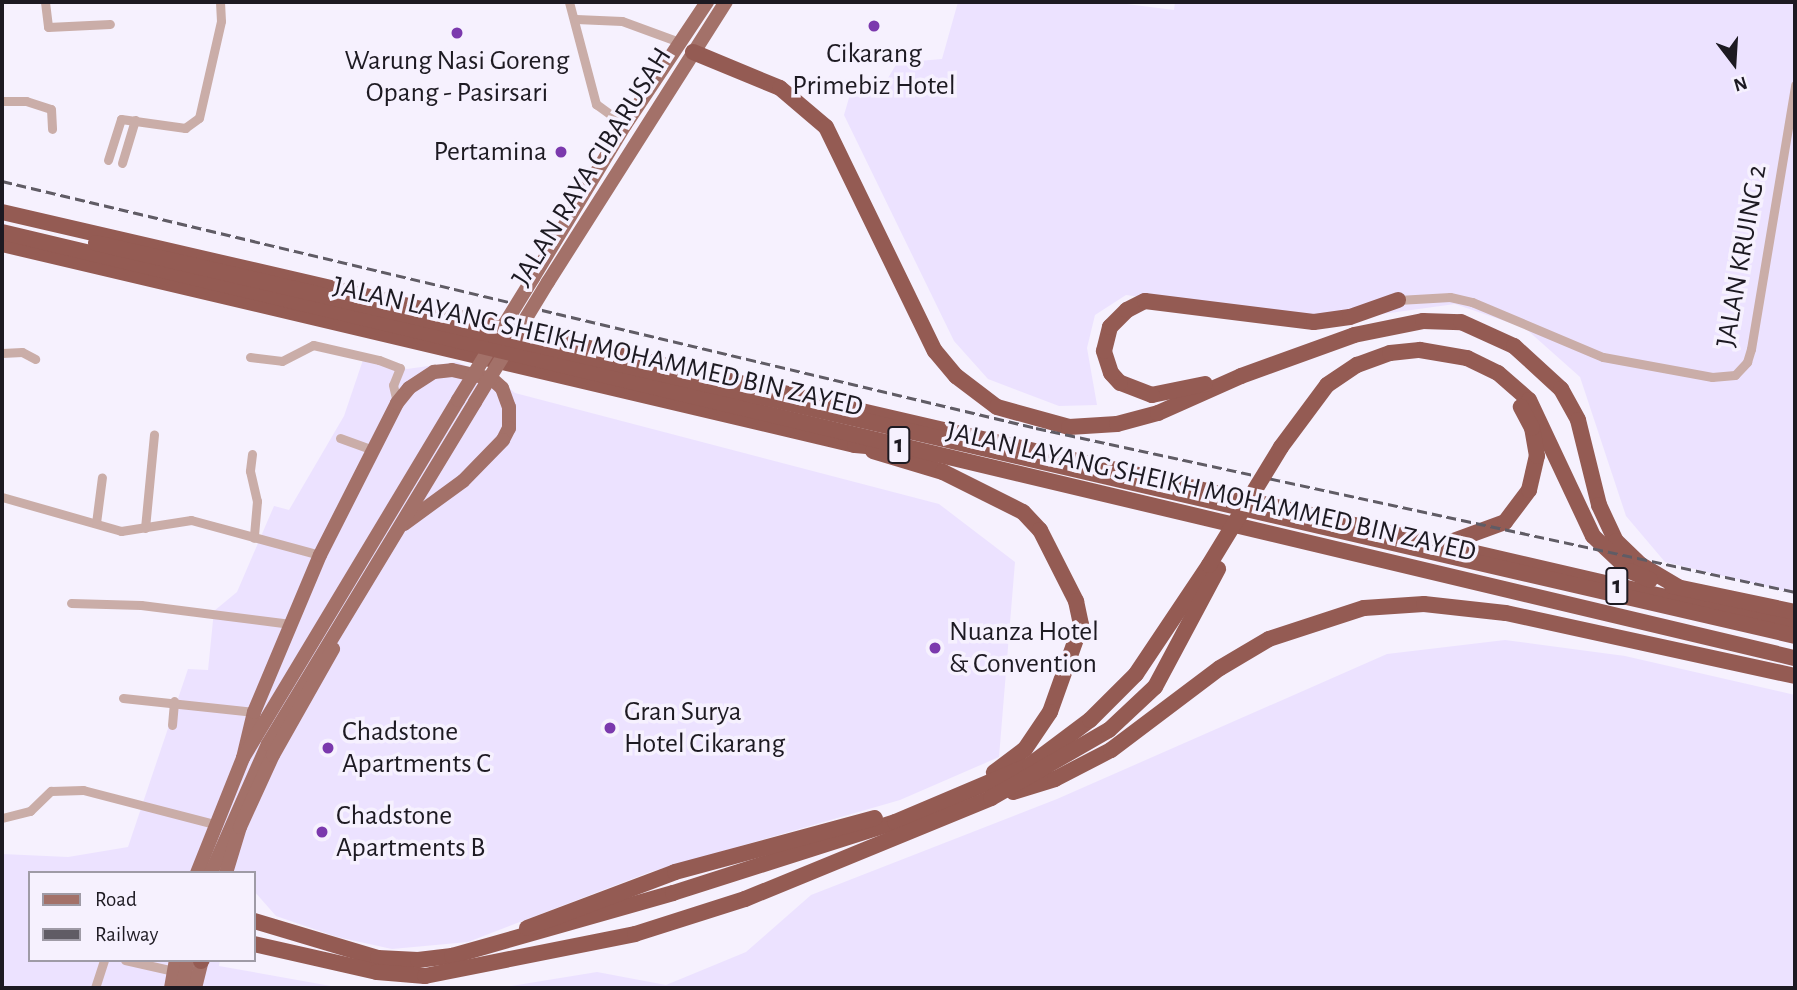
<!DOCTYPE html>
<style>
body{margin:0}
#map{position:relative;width:1797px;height:990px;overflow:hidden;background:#f6f1fe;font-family:"Alegreya Sans",sans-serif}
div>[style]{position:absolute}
.built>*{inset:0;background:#ece2ff}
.street>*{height:9px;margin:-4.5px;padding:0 4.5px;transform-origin:4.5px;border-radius:4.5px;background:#caada8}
.primary>*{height:14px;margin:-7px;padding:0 7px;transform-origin:7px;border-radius:7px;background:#a37169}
.highway>*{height:16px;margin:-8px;padding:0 8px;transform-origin:8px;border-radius:8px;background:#945b53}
.rail>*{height:2.5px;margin-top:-1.25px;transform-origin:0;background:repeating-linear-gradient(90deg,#605c65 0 10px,transparent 0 15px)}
.primary-bridge>*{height:14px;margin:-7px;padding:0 7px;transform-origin:7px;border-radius:7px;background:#a37169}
.highway-bridge>*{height:16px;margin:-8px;padding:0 8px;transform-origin:8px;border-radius:8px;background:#945b53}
.dots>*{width:19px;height:19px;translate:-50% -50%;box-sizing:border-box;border:4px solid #f6f1fe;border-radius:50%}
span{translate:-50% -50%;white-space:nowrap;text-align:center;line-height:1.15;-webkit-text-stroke:7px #f6f1fe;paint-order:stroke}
.shield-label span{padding:2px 5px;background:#f6f1fe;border:2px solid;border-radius:5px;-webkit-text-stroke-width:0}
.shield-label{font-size:26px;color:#1d1a22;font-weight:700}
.poi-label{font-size:28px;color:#1d1a22}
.right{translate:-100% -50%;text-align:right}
.left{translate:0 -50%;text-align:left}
.street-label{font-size:28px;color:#1d1a22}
.frame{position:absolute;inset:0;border:4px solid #1d1a22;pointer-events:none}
.legend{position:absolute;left:28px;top:871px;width:228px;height:91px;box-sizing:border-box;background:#f6f1fe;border:2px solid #9f9ba6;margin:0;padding:9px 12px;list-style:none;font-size:21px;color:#1d1a22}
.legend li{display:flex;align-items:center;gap:14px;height:35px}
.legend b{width:35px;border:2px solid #9f9ba6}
.north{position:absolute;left:1699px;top:28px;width:70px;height:70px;-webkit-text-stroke:5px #f6f1fe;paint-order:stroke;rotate:163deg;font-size:19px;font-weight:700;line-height:28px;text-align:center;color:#1d1a22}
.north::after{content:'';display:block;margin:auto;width:24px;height:32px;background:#1d1a22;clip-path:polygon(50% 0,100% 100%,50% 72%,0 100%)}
</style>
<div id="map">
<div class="built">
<div style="clip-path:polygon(958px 2px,1111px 2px,1174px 10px,1175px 2px,1795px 2px,1795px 593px,1665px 562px,1626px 516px,1580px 377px,1525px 328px,1455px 304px,1324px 322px,1126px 295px,1095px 315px,1087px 348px,1097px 405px,1059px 406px,988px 379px,954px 341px,844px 115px,851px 91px,879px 93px,897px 63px,942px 59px)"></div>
<div style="clip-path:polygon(365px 354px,407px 369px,457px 362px,499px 380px,515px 393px,939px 504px,1015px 562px,999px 757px,900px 800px,650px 872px,468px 942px,392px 949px,337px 937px,276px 916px,254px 891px,254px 873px,30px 873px,30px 960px,220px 960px,219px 966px,342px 988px,2px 988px,2px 854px,68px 857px,128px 847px,188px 669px,208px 670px,214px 611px,237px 592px,274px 506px,289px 510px,344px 416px)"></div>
<div style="clip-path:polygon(1505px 640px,1625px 656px,1795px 695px,1795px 988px,499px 988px,597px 972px,666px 985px,746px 952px,811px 895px,1057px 799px,1387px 654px)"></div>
</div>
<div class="street">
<div style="left:45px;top:2px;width:25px;rotate:83deg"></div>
<div style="left:48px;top:27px;width:62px;rotate:-2.8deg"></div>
<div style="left:569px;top:2px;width:106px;rotate:75.2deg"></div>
<div style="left:596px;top:104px;width:36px;rotate:36deg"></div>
<div style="left:576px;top:19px;width:46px;rotate:2.5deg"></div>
<div style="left:622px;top:21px;width:61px;rotate:20.2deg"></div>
<div style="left:2px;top:101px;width:24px"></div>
<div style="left:26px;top:101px;width:26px;rotate:18deg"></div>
<div style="left:51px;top:109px;width:20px;rotate:87deg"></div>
<div style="left:108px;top:160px;width:43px;rotate:-72.4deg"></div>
<div style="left:121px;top:119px;width:65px;rotate:8deg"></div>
<div style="left:185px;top:128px;width:17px;rotate:-36deg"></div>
<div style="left:199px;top:118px;width:99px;rotate:-77.2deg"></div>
<div style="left:221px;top:21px;width:19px;rotate:-93deg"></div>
<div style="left:122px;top:163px;width:45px;rotate:-73.2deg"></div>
<div style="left:1398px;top:300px;width:52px;rotate:-3.3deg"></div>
<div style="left:1450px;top:297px;width:23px;rotate:13deg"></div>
<div style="left:1472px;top:302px;width:142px;rotate:22.8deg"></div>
<div style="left:1603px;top:357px;width:111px;rotate:10.4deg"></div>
<div style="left:1712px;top:377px;width:23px;rotate:-5deg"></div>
<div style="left:1735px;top:375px;width:18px;rotate:-47deg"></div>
<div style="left:1747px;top:362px;width:14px;rotate:-73deg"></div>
<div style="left:1751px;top:349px;width:268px;rotate:-80.5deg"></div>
<div style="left:2px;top:353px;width:20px;rotate:-3deg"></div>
<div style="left:22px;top:352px;width:15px;rotate:28deg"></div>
<div style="left:250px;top:357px;width:32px;rotate:7deg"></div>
<div style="left:282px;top:361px;width:35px;rotate:-27deg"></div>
<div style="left:313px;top:345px;width:68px;rotate:12.8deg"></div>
<div style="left:379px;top:360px;width:22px;rotate:21deg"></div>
<div style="left:400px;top:368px;width:18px;rotate:112deg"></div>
<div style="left:393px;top:385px;width:18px;rotate:77deg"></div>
<div style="left:340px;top:438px;width:33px;rotate:20deg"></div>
<div style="left:252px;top:454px;width:17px;rotate:97deg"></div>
<div style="left:250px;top:471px;width:31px;rotate:77deg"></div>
<div style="left:257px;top:501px;width:37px;rotate:95deg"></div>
<div style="left:2px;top:497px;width:124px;rotate:15.9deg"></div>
<div style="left:121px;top:531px;width:71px;rotate:-8.9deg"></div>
<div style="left:191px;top:520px;width:134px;rotate:15.2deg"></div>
<div style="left:96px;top:523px;width:46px;rotate:-82.6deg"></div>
<div style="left:145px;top:528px;width:94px;rotate:-84.5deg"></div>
<div style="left:71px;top:603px;width:70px;rotate:1.6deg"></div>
<div style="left:141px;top:605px;width:151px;rotate:7.2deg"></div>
<div style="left:123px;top:698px;width:132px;rotate:6.1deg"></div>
<div style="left:172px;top:725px;width:24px;rotate:-85deg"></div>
<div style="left:2px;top:818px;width:29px;rotate:-14deg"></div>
<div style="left:30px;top:811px;width:29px;rotate:-44deg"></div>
<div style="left:51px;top:791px;width:32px;rotate:-2deg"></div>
<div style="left:83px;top:790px;width:135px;rotate:14.5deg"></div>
<div style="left:125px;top:960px;width:50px;rotate:12.7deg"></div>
<div style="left:95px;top:988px;width:29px;rotate:-72deg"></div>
</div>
<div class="primary">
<div style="left:533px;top:278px;width:179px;rotate:-59deg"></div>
<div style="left:625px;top:125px;width:148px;rotate:-56.3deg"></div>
<div style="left:548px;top:282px;width:332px;rotate:-57.6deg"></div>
<div style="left:243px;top:758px;width:47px;rotate:-76.6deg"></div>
<div style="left:254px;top:712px;width:170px;rotate:-67.2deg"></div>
<div style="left:320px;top:555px;width:170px;rotate:-63.1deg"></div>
<div style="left:397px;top:403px;width:19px;rotate:-51deg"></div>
<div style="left:409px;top:388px;width:30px;rotate:-33deg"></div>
<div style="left:434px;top:372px;width:18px;rotate:-6deg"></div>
<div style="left:452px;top:370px;width:41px;rotate:12.7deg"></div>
<div style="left:492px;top:379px;width:13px;rotate:42deg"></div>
<div style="left:502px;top:388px;width:20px;rotate:70deg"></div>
<div style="left:509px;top:407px;width:21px;rotate:90deg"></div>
<div style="left:509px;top:428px;width:13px;rotate:117deg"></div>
<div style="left:503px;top:440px;width:57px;rotate:134.3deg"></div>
<div style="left:463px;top:481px;width:73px;rotate:143.9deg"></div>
<div style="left:197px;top:873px;width:124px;rotate:-68.2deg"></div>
<div style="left:243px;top:758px;width:418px;rotate:-59deg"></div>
<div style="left:211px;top:873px;width:141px;rotate:-66.2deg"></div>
<div style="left:268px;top:744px;width:400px;rotate:-58.8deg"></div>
<div style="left:226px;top:873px;width:48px;rotate:-73.1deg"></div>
<div style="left:240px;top:827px;width:79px;rotate:-65.4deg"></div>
<div style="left:273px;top:755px;width:122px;rotate:-60.5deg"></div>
<div style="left:171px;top:988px;width:28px;rotate:-80deg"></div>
<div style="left:182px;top:988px;width:29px;rotate:-78deg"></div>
<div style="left:195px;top:988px;width:29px;rotate:-76deg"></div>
</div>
<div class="highway">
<div style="left:693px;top:52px;width:94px;rotate:22.5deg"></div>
<div style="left:780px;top:88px;width:60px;rotate:40.3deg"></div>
<div style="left:826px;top:127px;width:249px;rotate:64.1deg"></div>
<div style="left:935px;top:351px;width:33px;rotate:50deg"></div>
<div style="left:956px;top:376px;width:51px;rotate:37.1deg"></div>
<div style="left:997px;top:407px;width:75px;rotate:15.5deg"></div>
<div style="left:1069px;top:427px;width:48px;rotate:-3.6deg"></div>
<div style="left:1117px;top:424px;width:42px;rotate:-15deg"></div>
<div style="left:1158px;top:413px;width:91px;rotate:-24deg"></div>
<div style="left:1241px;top:376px;width:120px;rotate:-19.9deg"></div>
<div style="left:1354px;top:335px;width:70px;rotate:-11.5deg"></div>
<div style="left:1423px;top:321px;width:38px;rotate:2deg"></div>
<div style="left:1461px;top:322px;width:58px;rotate:24.4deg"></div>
<div style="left:1514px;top:346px;width:64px;rotate:42.5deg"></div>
<div style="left:1561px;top:389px;width:35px;rotate:61deg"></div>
<div style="left:1578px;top:420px;width:88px;rotate:76.1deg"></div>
<div style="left:1599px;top:505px;width:40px;rotate:65deg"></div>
<div style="left:1616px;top:541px;width:35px;rotate:44deg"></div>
<div style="left:1641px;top:565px;width:45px;rotate:30.5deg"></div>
<div style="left:2px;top:212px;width:1840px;rotate:13.03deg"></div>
<div style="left:2px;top:244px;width:876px;rotate:13.26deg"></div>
<div style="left:855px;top:445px;width:34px;rotate:5deg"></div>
<div style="left:1205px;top:384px;width:54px;rotate:168.3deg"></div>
<div style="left:1152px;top:395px;width:34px;rotate:-159deg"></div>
<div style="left:1120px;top:383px;width:13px;rotate:-132deg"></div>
<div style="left:1111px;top:373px;width:23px;rotate:-108deg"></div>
<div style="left:1104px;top:351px;width:25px;rotate:-76deg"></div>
<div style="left:1110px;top:327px;width:24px;rotate:-45deg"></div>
<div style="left:1127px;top:310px;width:20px;rotate:-27deg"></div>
<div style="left:1145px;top:301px;width:170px;rotate:7.1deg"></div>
<div style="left:1314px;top:322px;width:36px;rotate:-8deg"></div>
<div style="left:1350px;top:317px;width:51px;rotate:-19.5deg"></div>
<div style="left:1281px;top:447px;width:77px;rotate:-53.4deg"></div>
<div style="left:1327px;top:385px;width:36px;rotate:-34deg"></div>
<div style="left:1357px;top:365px;width:35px;rotate:-20deg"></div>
<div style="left:1390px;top:353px;width:30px;rotate:-6deg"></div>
<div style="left:1420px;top:350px;width:48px;rotate:9.7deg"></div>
<div style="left:1467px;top:358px;width:34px;rotate:26deg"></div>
<div style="left:1498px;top:373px;width:41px;rotate:41.1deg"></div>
<div style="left:1529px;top:400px;width:150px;rotate:64.8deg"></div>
<div style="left:1593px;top:536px;width:51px;rotate:43.4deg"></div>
<div style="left:1630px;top:571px;width:22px;rotate:24deg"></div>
<div style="left:873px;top:451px;width:73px;rotate:16.7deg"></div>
<div style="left:943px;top:472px;width:89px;rotate:26.6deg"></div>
<div style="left:1023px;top:512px;width:25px;rotate:47deg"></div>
<div style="left:1040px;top:530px;width:80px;rotate:63.1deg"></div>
<div style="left:1076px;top:601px;width:25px;rotate:78deg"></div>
<div style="left:1081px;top:625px;width:92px;rotate:109.6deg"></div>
<div style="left:1050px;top:712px;width:45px;rotate:124deg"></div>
<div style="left:1025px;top:749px;width:39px;rotate:143deg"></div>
<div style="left:1445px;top:544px;width:64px;rotate:-20.1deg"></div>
<div style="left:1505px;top:522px;width:40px;rotate:-53deg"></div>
<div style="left:1529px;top:490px;width:35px;rotate:-77deg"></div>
<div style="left:1537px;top:456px;width:28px;rotate:-100deg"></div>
<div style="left:1532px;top:428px;width:24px;rotate:-118deg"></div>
<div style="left:1672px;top:586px;width:126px;rotate:11.9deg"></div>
<div style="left:1013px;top:792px;width:44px;rotate:-17.2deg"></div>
<div style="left:1055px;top:779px;width:63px;rotate:-27.4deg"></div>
<div style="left:1111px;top:750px;width:136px;rotate:-37deg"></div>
<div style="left:1220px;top:668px;width:57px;rotate:-30.6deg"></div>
<div style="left:1269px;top:639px;width:100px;rotate:-18.1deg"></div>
<div style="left:1364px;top:608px;width:60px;rotate:-3.8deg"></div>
<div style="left:1424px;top:604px;width:82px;rotate:6.3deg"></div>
<div style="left:1506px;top:613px;width:296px;rotate:12.3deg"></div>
<div style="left:254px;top:921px;width:129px;rotate:16.6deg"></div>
<div style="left:378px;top:958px;width:40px;rotate:2.9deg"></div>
<div style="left:418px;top:960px;width:34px;rotate:-7deg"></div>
<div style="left:452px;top:956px;width:230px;rotate:-15.9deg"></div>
<div style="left:673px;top:893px;width:233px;rotate:-17.7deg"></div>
<div style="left:895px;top:822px;width:147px;rotate:-22.9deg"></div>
<div style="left:1030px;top:765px;width:75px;rotate:-36.9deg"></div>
<div style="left:1090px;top:720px;width:65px;rotate:-45deg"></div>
<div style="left:1136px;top:674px;width:131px;rotate:-56.2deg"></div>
<div style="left:527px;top:928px;width:158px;rotate:-20.7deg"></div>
<div style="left:675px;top:872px;width:207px;rotate:-15.1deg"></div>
<div style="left:254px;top:944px;width:126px;rotate:12.8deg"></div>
<div style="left:377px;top:972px;width:48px;rotate:4.8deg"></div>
<div style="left:425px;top:976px;width:214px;rotate:-11.3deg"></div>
<div style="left:635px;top:934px;width:115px;rotate:-17.7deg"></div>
<div style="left:745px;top:899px;width:266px;rotate:-22.3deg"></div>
<div style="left:991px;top:798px;width:136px;rotate:-30deg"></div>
<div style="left:1109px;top:730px;width:63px;rotate:-43.1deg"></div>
<div style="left:1155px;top:687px;width:134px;rotate:-61.9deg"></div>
<div style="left:201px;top:961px;width:1px;rotate:-45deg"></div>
</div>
<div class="rail">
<div style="left:2px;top:181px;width:1063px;rotate:13.43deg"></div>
<div style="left:1036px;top:428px;width:777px;rotate:12.19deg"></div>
</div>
<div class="primary-bridge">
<div style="left:458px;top:400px;width:143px;rotate:-58.4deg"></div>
<div style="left:475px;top:402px;width:140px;rotate:-58.7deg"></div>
</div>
<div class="highway-bridge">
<div style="left:2px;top:232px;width:1843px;rotate:13.37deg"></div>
<div style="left:96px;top:243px;width:1744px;rotate:13.02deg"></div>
<div style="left:1209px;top:565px;width:138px;rotate:-58.6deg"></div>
</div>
<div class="dots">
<div style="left:874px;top:26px;background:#7b39ad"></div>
<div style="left:457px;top:33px;background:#7b39ad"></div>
<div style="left:561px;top:152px;background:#7b39ad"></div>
<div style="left:935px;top:648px;background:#7b39ad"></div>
<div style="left:610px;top:728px;background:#7b39ad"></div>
<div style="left:328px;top:748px;background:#7b39ad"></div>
<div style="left:322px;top:832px;background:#7b39ad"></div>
</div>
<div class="shield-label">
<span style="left:899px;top:445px">1</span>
<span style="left:1617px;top:586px">1</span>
</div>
<div class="poi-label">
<span style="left:874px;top:70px">Cikarang<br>Primebiz Hotel</span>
<span style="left:457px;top:77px">Warung Nasi Goreng<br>Opang - Pasirsari</span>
<span class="right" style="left:547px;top:152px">Pertamina</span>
<span class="left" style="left:949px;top:648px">Nuanza Hotel<br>&amp; Convention</span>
<span class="left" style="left:624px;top:728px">Gran Surya<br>Hotel Cikarang</span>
<span class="left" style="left:342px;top:748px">Chadstone<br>Apartments C</span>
<span class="left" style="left:336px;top:832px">Chadstone<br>Apartments B</span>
</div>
<div class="street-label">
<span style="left:592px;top:167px;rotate:-58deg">JALAN RAYA CIBARUSAH</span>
<span style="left:1742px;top:256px;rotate:-80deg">JALAN KRUING 2</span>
<span style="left:598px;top:347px;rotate:13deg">JALAN LAYANG SHEIKH MOHAMMED BIN ZAYED</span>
<span style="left:1211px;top:492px;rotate:13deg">JALAN LAYANG SHEIKH MOHAMMED BIN ZAYED</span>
</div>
<div class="frame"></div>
<ul class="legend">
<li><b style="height:9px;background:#a37169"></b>Road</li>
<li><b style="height:9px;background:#605c65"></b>Railway</li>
</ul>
<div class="north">N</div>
</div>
